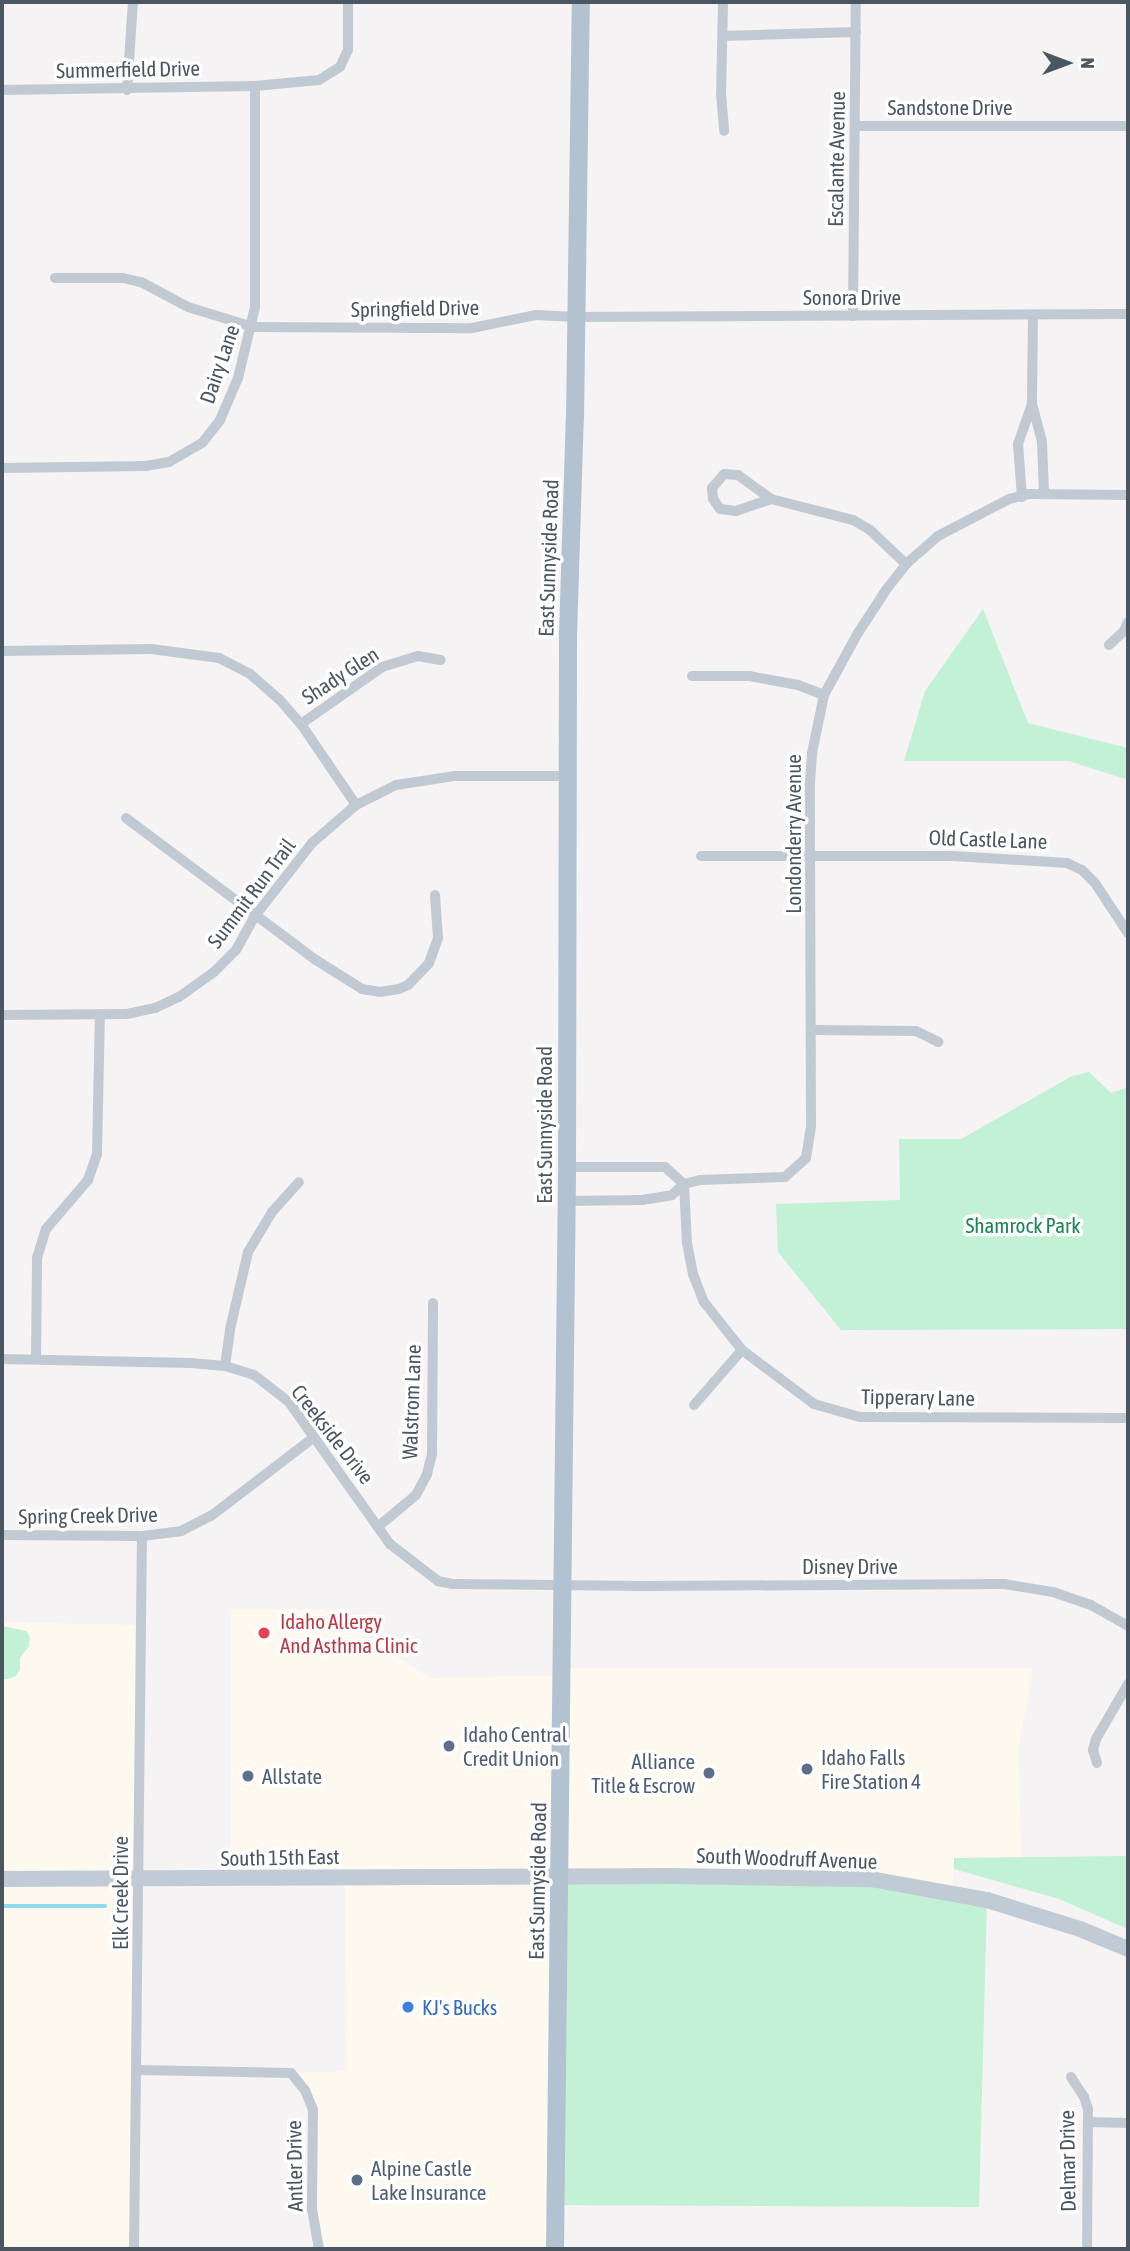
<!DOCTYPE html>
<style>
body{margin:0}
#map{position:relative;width:1130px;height:2251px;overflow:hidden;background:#f5f3f3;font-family:"Asap Condensed",sans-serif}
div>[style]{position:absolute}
.commercial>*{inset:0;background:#fdf9ef}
.green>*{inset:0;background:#c3f1d5}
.stream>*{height:3.5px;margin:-1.75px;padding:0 1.75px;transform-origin:1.75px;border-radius:1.75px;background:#90daee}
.minor>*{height:10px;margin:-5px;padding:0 5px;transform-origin:5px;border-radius:5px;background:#c1cad2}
.secondary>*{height:16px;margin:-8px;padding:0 8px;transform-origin:8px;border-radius:8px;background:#c1cbd6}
.primary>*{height:18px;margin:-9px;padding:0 9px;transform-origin:9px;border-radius:9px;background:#b3c2d1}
.dots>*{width:19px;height:19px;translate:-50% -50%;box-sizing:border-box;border:4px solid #fff;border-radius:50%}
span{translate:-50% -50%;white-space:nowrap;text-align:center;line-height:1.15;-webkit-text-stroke:7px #fff;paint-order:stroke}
.street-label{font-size:21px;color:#4a5661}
.park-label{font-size:21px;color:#17864f}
.health-label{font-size:21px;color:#be3a42}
.left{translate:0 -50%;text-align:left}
.service-label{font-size:21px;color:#4e5e75}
.right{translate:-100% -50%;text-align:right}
.shop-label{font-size:21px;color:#366cbe}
.frame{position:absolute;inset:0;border:4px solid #4a5661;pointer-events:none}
.north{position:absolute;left:1032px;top:28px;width:70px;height:70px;-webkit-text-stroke:5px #fff;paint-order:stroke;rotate:90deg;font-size:19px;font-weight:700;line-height:28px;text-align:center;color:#4a5661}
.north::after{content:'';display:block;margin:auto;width:24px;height:32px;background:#4a5661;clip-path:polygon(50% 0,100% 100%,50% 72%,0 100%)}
</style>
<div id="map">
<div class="commercial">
<div style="clip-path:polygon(231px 1609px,325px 1609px,430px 1678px,562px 1675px,562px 1668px,1033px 1668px,1019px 1746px,1021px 1857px,954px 1858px,953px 1894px,560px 1877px,555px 2249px,319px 2249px,313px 2110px,291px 2073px,346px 2071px,345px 1877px,231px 1878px)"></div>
<div style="clip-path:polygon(2px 1622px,142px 1625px,133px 2249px,2px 2249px)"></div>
</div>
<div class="green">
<div style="clip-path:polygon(983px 609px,1028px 723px,1128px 748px,1128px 780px,1069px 761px,904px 761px,925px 691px)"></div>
<div style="clip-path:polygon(1089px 1072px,1111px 1093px,1128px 1087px,1128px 1329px,841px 1330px,778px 1252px,776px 1204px,900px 1200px,899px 1139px,961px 1139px,1072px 1076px)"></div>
<div style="clip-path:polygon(2px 1626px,26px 1631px,30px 1638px,29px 1646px,20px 1658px,20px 1670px,15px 1677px,2px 1680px)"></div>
<div style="clip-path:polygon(1128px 1856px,1128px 1929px,1059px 1899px,954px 1869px,954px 1858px)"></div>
<div style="clip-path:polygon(560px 1877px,859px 1879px,987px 1900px,979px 2207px,556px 2205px)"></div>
</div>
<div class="stream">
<div style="left:2px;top:1906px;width:103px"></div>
</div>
<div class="minor">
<div style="left:723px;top:2px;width:92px;rotate:91.2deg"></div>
<div style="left:721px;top:94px;width:37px;rotate:85deg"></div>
<div style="left:723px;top:36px;width:133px;rotate:-1.7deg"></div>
<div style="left:2px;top:90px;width:253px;rotate:-0.9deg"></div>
<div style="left:255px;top:86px;width:64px;rotate:-5.4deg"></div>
<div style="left:319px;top:80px;width:25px;rotate:-32deg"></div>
<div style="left:340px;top:67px;width:19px;rotate:-65deg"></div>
<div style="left:348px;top:50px;width:48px;rotate:-90deg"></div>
<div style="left:127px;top:90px;width:88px;rotate:-86.1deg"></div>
<div style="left:856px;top:126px;width:272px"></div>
<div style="left:55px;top:278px;width:68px"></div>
<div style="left:123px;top:278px;width:18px;rotate:13deg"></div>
<div style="left:141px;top:282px;width:53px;rotate:28deg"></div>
<div style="left:188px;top:307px;width:68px;rotate:17.1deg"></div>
<div style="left:253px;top:327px;width:219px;rotate:0.3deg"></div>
<div style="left:472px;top:328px;width:65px;rotate:-11.5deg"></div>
<div style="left:536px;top:315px;width:40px;rotate:2.9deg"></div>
<div style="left:576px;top:317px;width:552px;rotate:-0.31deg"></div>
<div style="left:853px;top:316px;width:314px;rotate:-89.5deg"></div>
<div style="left:1033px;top:316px;width:88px;rotate:90.7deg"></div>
<div style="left:1032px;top:404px;width:39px;rotate:75deg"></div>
<div style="left:1042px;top:442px;width:51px;rotate:87.8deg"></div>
<div style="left:2px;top:468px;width:144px;rotate:-0.8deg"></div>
<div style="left:146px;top:466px;width:23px;rotate:-10deg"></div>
<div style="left:169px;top:462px;width:39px;rotate:-30deg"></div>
<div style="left:203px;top:442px;width:28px;rotate:-52deg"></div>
<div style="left:220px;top:420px;width:46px;rotate:-66.8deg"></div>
<div style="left:238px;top:378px;width:73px;rotate:-76.5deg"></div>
<div style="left:255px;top:307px;width:221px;rotate:-90deg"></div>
<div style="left:724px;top:474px;width:14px;rotate:4deg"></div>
<div style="left:738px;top:475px;width:41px;rotate:36deg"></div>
<div style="left:771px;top:499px;width:37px;rotate:161deg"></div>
<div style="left:736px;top:511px;width:16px;rotate:-173deg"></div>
<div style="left:720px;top:509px;width:12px;rotate:-125deg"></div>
<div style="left:713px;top:499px;width:11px;rotate:-95deg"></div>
<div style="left:712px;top:488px;width:18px;rotate:-49deg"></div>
<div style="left:1022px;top:497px;width:53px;rotate:-94.3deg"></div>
<div style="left:1018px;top:444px;width:42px;rotate:-70.7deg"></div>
<div style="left:771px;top:499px;width:85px;rotate:14.4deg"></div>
<div style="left:853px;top:520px;width:20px;rotate:30deg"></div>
<div style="left:870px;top:530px;width:50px;rotate:43.4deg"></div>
<div style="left:1109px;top:645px;width:21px;rotate:-43deg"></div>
<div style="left:1124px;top:631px;width:10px;rotate:-66deg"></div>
<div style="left:2px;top:651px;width:149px;rotate:-0.8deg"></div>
<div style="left:151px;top:649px;width:69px;rotate:7.5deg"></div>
<div style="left:219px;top:658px;width:35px;rotate:27deg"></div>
<div style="left:250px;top:674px;width:38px;rotate:41deg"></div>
<div style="left:279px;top:699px;width:33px;rotate:49deg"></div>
<div style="left:301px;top:724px;width:98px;rotate:55.8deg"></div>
<div style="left:692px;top:676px;width:57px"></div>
<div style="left:749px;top:676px;width:50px;rotate:10.4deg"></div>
<div style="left:798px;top:685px;width:28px;rotate:21deg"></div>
<div style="left:301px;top:724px;width:99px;rotate:-35.1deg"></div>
<div style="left:382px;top:667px;width:38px;rotate:-17deg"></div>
<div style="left:418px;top:656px;width:23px;rotate:10deg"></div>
<div style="left:126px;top:818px;width:237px;rotate:36.8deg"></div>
<div style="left:316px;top:960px;width:54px;rotate:32.2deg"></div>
<div style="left:362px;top:989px;width:18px;rotate:9deg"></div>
<div style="left:380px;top:992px;width:19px;rotate:-9deg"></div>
<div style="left:399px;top:989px;width:10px;rotate:-24deg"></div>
<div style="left:408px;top:985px;width:30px;rotate:-46deg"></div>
<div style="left:429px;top:963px;width:27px;rotate:-70deg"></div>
<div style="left:438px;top:938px;width:43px;rotate:-94deg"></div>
<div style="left:701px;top:856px;width:252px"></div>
<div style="left:953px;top:856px;width:114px;rotate:3.5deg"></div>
<div style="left:1067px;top:863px;width:17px;rotate:25deg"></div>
<div style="left:1082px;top:870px;width:18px;rotate:45deg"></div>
<div style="left:1095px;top:883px;width:60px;rotate:56.6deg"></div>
<div style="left:2px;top:1015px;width:125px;rotate:-0.5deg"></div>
<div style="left:127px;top:1014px;width:29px;rotate:-12deg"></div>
<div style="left:155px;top:1008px;width:26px;rotate:-25deg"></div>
<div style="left:179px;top:997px;width:43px;rotate:-35.5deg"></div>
<div style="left:214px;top:972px;width:31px;rotate:-45deg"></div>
<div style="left:236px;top:950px;width:39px;rotate:-61deg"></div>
<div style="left:255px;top:916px;width:93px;rotate:-52deg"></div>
<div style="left:312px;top:843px;width:58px;rotate:-40.8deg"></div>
<div style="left:356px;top:805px;width:45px;rotate:-26.6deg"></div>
<div style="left:396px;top:785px;width:60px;rotate:-8.7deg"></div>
<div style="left:455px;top:776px;width:112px"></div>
<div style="left:812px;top:1030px;width:104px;rotate:0.6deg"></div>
<div style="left:916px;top:1031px;width:25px;rotate:26deg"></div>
<div style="left:567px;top:1167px;width:98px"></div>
<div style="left:665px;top:1167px;width:25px;rotate:42deg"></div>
<div style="left:684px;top:1184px;width:59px;rotate:87.1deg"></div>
<div style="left:687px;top:1243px;width:32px;rotate:79deg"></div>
<div style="left:693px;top:1274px;width:30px;rotate:69deg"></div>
<div style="left:704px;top:1302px;width:61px;rotate:51.6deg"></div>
<div style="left:742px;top:1350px;width:90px;rotate:36.9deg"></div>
<div style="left:814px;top:1404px;width:48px;rotate:15.8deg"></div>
<div style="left:860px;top:1417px;width:268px;rotate:0.2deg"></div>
<div style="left:566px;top:1201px;width:76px;rotate:-0.8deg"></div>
<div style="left:642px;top:1200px;width:30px;rotate:-9deg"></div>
<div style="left:672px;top:1195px;width:16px;rotate:-43deg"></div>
<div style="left:684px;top:1184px;width:16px;rotate:-14deg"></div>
<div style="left:700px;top:1180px;width:85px;rotate:-2deg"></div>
<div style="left:785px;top:1177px;width:28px;rotate:-42deg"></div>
<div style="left:806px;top:1158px;width:33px;rotate:-81deg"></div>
<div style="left:811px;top:1125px;width:342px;rotate:-90.2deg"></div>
<div style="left:810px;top:783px;width:30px;rotate:-86deg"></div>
<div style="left:812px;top:753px;width:59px;rotate:-78.3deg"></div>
<div style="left:824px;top:695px;width:71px;rotate:-61.3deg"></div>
<div style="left:858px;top:633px;width:51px;rotate:-56.9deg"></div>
<div style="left:886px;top:590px;width:33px;rotate:-52deg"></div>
<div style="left:906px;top:564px;width:43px;rotate:-41.2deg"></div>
<div style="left:938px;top:536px;width:80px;rotate:-27.5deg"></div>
<div style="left:1009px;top:499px;width:21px;rotate:-14deg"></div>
<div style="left:1029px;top:494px;width:99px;rotate:0.6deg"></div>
<div style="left:2px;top:1359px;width:189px;rotate:1.2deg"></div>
<div style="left:191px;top:1363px;width:34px;rotate:5deg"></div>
<div style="left:225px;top:1366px;width:30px;rotate:17deg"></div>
<div style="left:254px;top:1375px;width:44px;rotate:37.6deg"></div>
<div style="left:289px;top:1402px;width:174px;rotate:54.6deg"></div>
<div style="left:390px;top:1544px;width:61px;rotate:37.6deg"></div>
<div style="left:438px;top:1581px;width:14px;rotate:12deg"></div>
<div style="left:452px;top:1584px;width:191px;rotate:0.6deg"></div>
<div style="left:643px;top:1586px;width:361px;rotate:-0.3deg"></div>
<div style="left:1004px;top:1584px;width:50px;rotate:9.3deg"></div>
<div style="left:1053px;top:1592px;width:40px;rotate:18.9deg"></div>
<div style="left:1091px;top:1605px;width:43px;rotate:29.6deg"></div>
<div style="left:36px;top:1359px;width:101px;rotate:-89.4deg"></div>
<div style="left:37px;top:1258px;width:30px;rotate:-73deg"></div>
<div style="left:46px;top:1229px;width:65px;rotate:-49.4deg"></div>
<div style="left:88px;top:1180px;width:28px;rotate:-71deg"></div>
<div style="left:97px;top:1154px;width:140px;rotate:-88.8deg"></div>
<div style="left:225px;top:1366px;width:37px;rotate:-82deg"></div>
<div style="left:230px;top:1329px;width:79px;rotate:-76.8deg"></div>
<div style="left:248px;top:1252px;width:47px;rotate:-59deg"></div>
<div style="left:272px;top:1212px;width:40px;rotate:-48deg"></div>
<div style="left:694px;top:1405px;width:73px;rotate:-48.9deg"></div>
<div style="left:380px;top:1525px;width:47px;rotate:-39.8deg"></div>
<div style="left:416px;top:1495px;width:24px;rotate:-62deg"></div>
<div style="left:427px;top:1474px;width:21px;rotate:-76deg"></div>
<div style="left:432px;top:1454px;width:151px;rotate:-89.6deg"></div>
<div style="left:2px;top:1535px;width:140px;rotate:0.4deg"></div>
<div style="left:142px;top:1536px;width:39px;rotate:-7deg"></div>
<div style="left:181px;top:1531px;width:34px;rotate:-27deg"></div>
<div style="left:211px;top:1516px;width:128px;rotate:-37.4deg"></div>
<div style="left:1097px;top:1763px;width:14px;rotate:-107deg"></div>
<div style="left:1093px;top:1750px;width:11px;rotate:-75deg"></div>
<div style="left:1096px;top:1739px;width:64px;rotate:-59.8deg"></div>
<div style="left:138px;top:2070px;width:153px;rotate:1.1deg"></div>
<div style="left:291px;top:2073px;width:22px;rotate:51deg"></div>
<div style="left:305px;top:2090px;width:22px;rotate:68deg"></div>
<div style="left:313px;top:2110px;width:99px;rotate:90.6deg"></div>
<div style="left:312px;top:2209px;width:41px;rotate:80.1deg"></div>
<div style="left:1071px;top:2077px;width:24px;rotate:57deg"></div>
<div style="left:1084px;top:2097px;width:13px;rotate:72deg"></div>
<div style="left:1088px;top:2109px;width:140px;rotate:90.4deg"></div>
<div style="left:1088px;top:2122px;width:40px;rotate:1.4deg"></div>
<div style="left:134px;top:2249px;width:713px;rotate:-89.36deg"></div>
</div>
<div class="secondary">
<div style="left:2px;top:1879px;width:669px;rotate:-0.26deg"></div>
<div style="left:671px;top:1876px;width:200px;rotate:0.9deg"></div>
<div style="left:871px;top:1879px;width:118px;rotate:10.3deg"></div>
<div style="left:987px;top:1900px;width:97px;rotate:17.3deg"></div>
<div style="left:1080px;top:1929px;width:52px;rotate:22.6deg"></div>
</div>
<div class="primary">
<div style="left:555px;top:2249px;width:1082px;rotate:-89.36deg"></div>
<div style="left:567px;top:1167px;width:532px;rotate:-89.89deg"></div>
<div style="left:568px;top:635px;width:217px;rotate:-88.2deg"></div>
<div style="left:575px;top:418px;width:416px;rotate:-89.2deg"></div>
</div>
<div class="dots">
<div style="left:264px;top:1633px;background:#e0444e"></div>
<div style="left:449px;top:1746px;background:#5c6f8a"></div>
<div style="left:807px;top:1769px;background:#5c6f8a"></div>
<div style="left:709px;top:1773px;background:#5c6f8a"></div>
<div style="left:248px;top:1776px;background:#5c6f8a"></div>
<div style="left:408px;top:2007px;background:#3f7fe0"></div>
<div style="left:357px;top:2180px;background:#5c6f8a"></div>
</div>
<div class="street-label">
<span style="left:128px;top:69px;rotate:-1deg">Summerfield Drive</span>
<span style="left:950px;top:107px">Sandstone Drive</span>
<span style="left:836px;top:159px;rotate:-89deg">Escalante Avenue</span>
<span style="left:852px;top:297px">Sonora Drive</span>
<span style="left:415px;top:308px;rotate:-1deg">Springfield Drive</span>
<span style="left:219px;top:364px;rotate:-71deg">Dairy Lane</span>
<span style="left:548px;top:558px;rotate:-88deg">East Sunnyside Road</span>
<span style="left:340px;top:675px;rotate:-33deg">Shady Glen</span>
<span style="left:793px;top:834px;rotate:-90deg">Londonderry Avenue</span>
<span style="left:988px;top:839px;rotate:2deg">Old Castle Lane</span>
<span style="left:251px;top:893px;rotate:-53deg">Summit Run Trail</span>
<span style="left:544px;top:1125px;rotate:-90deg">East Sunnyside Road</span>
<span style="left:918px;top:1397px;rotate:1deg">Tipperary Lane</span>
<span style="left:411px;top:1402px;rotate:-88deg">Walstrom Lane</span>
<span style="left:333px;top:1434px;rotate:52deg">Creekside Drive</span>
<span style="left:88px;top:1515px;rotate:-1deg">Spring Creek Drive</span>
<span style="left:850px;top:1566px">Disney Drive</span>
<span style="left:280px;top:1857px;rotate:-1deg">South 15th East</span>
<span style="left:787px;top:1858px;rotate:2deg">South Woodruff Avenue</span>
<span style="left:537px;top:1881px;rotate:-89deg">East Sunnyside Road</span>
<span style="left:120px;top:1893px;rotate:-90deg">Elk Creek Drive</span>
<span style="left:1067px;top:2161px;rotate:-91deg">Delmar Drive</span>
<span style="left:294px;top:2166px;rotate:-91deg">Antler Drive</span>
</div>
<div class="park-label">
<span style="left:1023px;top:1225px">Shamrock Park</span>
</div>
<div class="health-label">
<span class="left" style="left:280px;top:1633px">Idaho Allergy<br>And Asthma Clinic</span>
</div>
<div class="service-label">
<span class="left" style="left:463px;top:1746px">Idaho Central<br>Credit Union</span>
<span class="left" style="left:821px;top:1769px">Idaho Falls<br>Fire Station 4</span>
<span class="right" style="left:695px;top:1773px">Alliance<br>Title &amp; Escrow</span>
<span class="left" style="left:262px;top:1776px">Allstate</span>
<span class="left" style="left:371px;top:2180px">Alpine Castle<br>Lake Insurance</span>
</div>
<div class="shop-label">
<span class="left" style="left:422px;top:2007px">KJ's Bucks</span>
</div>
<div class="frame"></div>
<div class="north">N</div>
</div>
